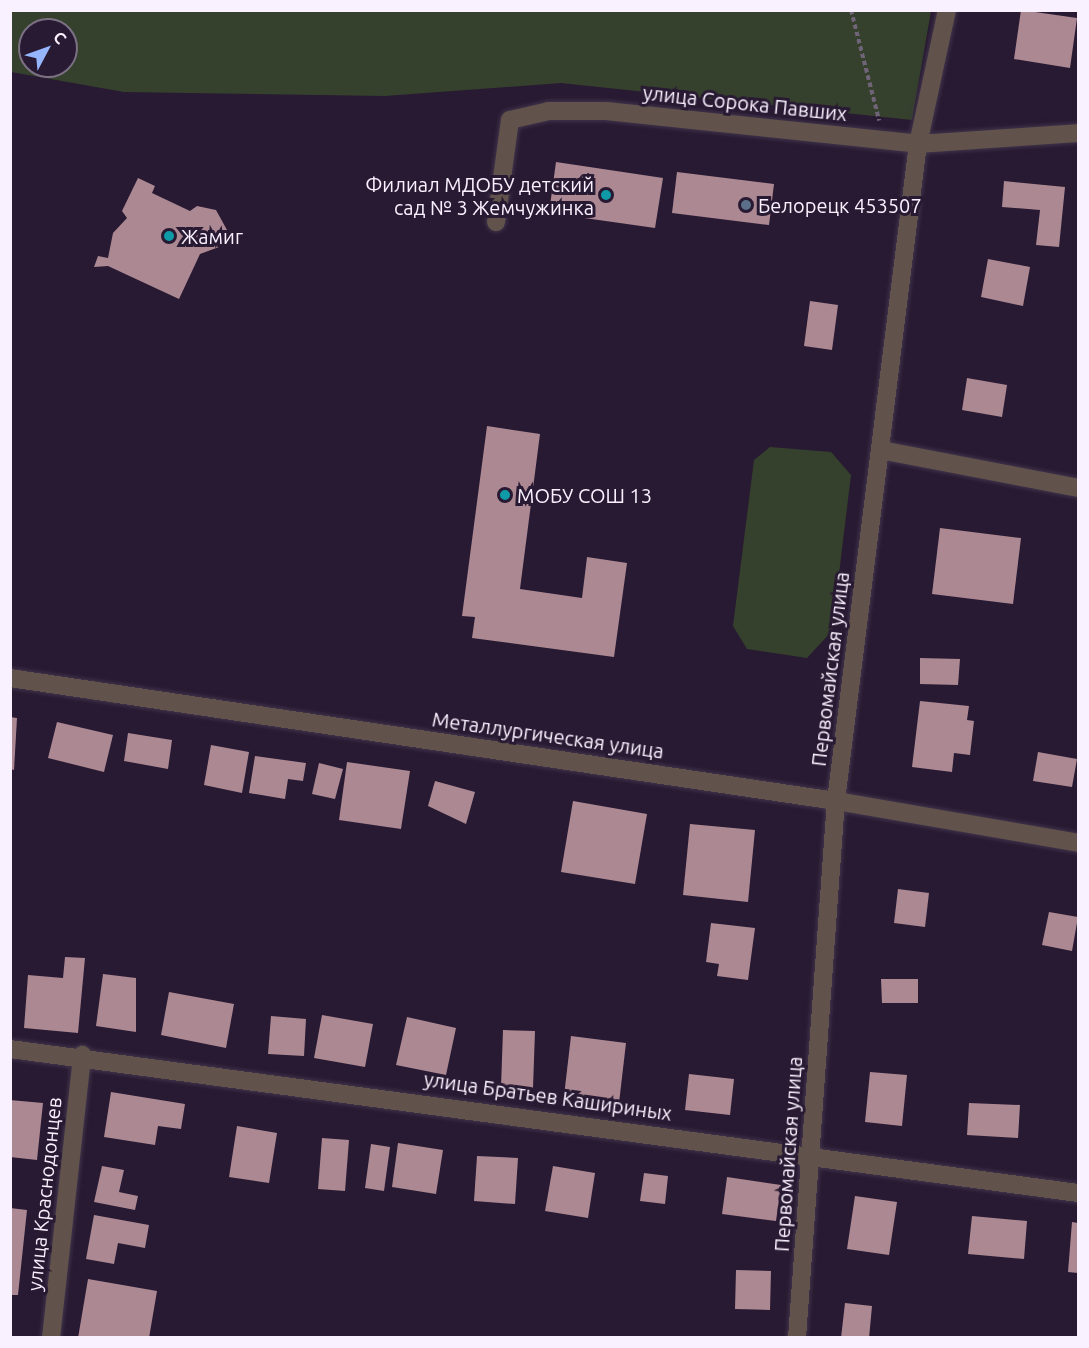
<!DOCTYPE html>
<meta charset="utf-8">
<style>
body{margin:0}
#map{position:relative;width:1089px;height:1348px;overflow:hidden;background:#281a32;font-family:Ubuntu,sans-serif}
div>[style]{position:absolute}
.green>*{inset:0;background:#35412d}
.building>*{inset:0;background:#ac8893}
.path>*{height:4px;margin-top:-2px;transform-origin:0;background:repeating-linear-gradient(90deg,#706479 0 4.5px,transparent 0 7.5px)}
.roads{filter:drop-shadow(0 0 2px #41344b) drop-shadow(0 0 2px #41344b)}
.minor>*{height:18px;margin:-9px;padding:0 9px;transform-origin:9px;border-radius:9px;background:#61534b}
.dots>*{width:16px;height:16px;translate:-50% -50%;box-sizing:border-box;border:3px solid #281a32;border-radius:50%}
span{translate:-50% -50%;white-space:nowrap;text-align:center;line-height:1.15;-webkit-text-stroke:6px #281a32;paint-order:stroke}
.street-label{font-size:20px;color:#f9f1ff}
.poi-label{font-size:20px;color:#f9f1ff}
.right{translate:-100% -50%;text-align:right}
.left{translate:0 -50%;text-align:left}
.frame{position:absolute;inset:0;border:12px solid #f9f1ff;pointer-events:none}
.north{position:absolute;left:18px;top:18px;width:60px;height:60px;box-sizing:border-box;background:#281a32;border:2px solid #7c7084;border-radius:50%;rotate:49deg;font-size:16px;font-weight:700;line-height:24px;text-align:center;color:#f9f1ff}
.north::after{content:'';display:block;margin:auto;width:21px;height:27px;background:#95b6fd;clip-path:polygon(50% 0,100% 100%,50% 72%,0 100%)}
</style>
<div id="map">
<div class="green">
<div style="clip-path:polygon(evenodd,10px 11px,11px 10px,931px 11px,912px 120px,561px 83px,385px 96px,124px 92px,11px 72px,10px 11px,30px 30px,66px 30px,66px 66px,30px 66px,30px 30px)"></div>
<div style="clip-path:polygon(770px 447px,831px 452px,851px 475px,832px 631px,807px 658px,747px 649px,733px 626px,754px 460px)"></div>
</div>
<div class="building">
<div style="clip-path:polygon(1021px 10px,1077px 18px,1070px 68px,1014px 59px)"></div>
<div style="clip-path:polygon(556px 162px,663px 178px,655px 228px,549px 213px)"></div>
<div style="clip-path:polygon(677px 172px,774px 184px,769px 225px,672px 213px)"></div>
<div style="clip-path:polygon(138px 178px,155px 186px,152px 193px,190px 211px,197px 206px,216px 210px,227px 230px,219px 247px,200px 254px,179px 299px,108px 266px,94px 267px,98px 256px,108px 258px,113px 233px,127px 218px,122px 211px)"></div>
<div style="clip-path:polygon(1004px 181px,1065px 187px,1059px 247px,1036px 245px,1040px 210px,1002px 207px)"></div>
<div style="clip-path:polygon(988px 259px,1030px 267px,1023px 306px,981px 297px)"></div>
<div style="clip-path:polygon(810px 301px,838px 305px,832px 350px,804px 346px)"></div>
<div style="clip-path:polygon(967px 378px,1007px 385px,1002px 417px,962px 410px)"></div>
<div style="clip-path:polygon(487px 426px,540px 434px,520px 589px,582px 598px,587px 557px,627px 563px,614px 657px,472px 638px,475px 617px,462px 616px)"></div>
<div style="clip-path:polygon(940px 528px,1021px 538px,1013px 604px,932px 594px)"></div>
<div style="clip-path:polygon(920px 658px,960px 659px,958px 685px,920px 684px)"></div>
<div style="clip-path:polygon(920px 701px,969px 706px,967px 720px,974px 721px,970px 755px,954px 753px,952px 772px,912px 767px)"></div>
<div style="clip-path:polygon(10px 717px,17px 718px,14px 770px,10px 769px)"></div>
<div style="clip-path:polygon(57px 722px,113px 735px,104px 772px,48px 758px)"></div>
<div style="clip-path:polygon(128px 733px,172px 740px,168px 769px,124px 761px)"></div>
<div style="clip-path:polygon(211px 745px,249px 752px,242px 793px,204px 785px)"></div>
<div style="clip-path:polygon(1038px 752px,1077px 759px,1072px 787px,1033px 781px)"></div>
<div style="clip-path:polygon(255px 756px,306px 763px,303px 781px,288px 779px,285px 799px,249px 793px)"></div>
<div style="clip-path:polygon(347px 762px,410px 771px,401px 829px,339px 820px)"></div>
<div style="clip-path:polygon(319px 763px,343px 769px,335px 799px,312px 794px)"></div>
<div style="clip-path:polygon(435px 781px,475px 792px,466px 824px,428px 806px)"></div>
<div style="clip-path:polygon(573px 801px,647px 814px,635px 884px,561px 872px)"></div>
<div style="clip-path:polygon(690px 824px,755px 830px,748px 902px,683px 895px)"></div>
<div style="clip-path:polygon(898px 889px,929px 893px,925px 927px,894px 923px)"></div>
<div style="clip-path:polygon(1049px 912px,1078px 917px,1072px 951px,1042px 945px)"></div>
<div style="clip-path:polygon(711px 923px,755px 928px,748px 980px,717px 976px,719px 964px,706px 962px)"></div>
<div style="clip-path:polygon(65px 957px,85px 958px,78px 1033px,24px 1028px,28px 975px,63px 978px)"></div>
<div style="clip-path:polygon(103px 974px,136px 978px,136px 1032px,96px 1026px)"></div>
<div style="clip-path:polygon(881px 979px,918px 979px,918px 1003px,882px 1003px)"></div>
<div style="clip-path:polygon(169px 992px,234px 1004px,226px 1048px,161px 1035px)"></div>
<div style="clip-path:polygon(322px 1015px,373px 1024px,365px 1067px,314px 1058px)"></div>
<div style="clip-path:polygon(271px 1016px,306px 1019px,304px 1056px,268px 1054px)"></div>
<div style="clip-path:polygon(407px 1017px,456px 1028px,446px 1075px,396px 1065px)"></div>
<div style="clip-path:polygon(503px 1030px,535px 1031px,533px 1088px,501px 1087px)"></div>
<div style="clip-path:polygon(571px 1036px,626px 1043px,619px 1103px,564px 1096px)"></div>
<div style="clip-path:polygon(870px 1072px,907px 1075px,902px 1126px,865px 1122px)"></div>
<div style="clip-path:polygon(689px 1074px,734px 1079px,730px 1115px,685px 1110px)"></div>
<div style="clip-path:polygon(111px 1092px,185px 1104px,181px 1129px,158px 1126px,155px 1145px,104px 1137px)"></div>
<div style="clip-path:polygon(10px 1100px,43px 1103px,37px 1160px,10px 1157px)"></div>
<div style="clip-path:polygon(969px 1103px,1020px 1105px,1018px 1138px,967px 1135px)"></div>
<div style="clip-path:polygon(237px 1126px,277px 1133px,269px 1183px,229px 1177px)"></div>
<div style="clip-path:polygon(322px 1138px,349px 1140px,345px 1191px,318px 1189px)"></div>
<div style="clip-path:polygon(398px 1143px,443px 1150px,436px 1194px,392px 1187px)"></div>
<div style="clip-path:polygon(371px 1144px,390px 1147px,384px 1191px,365px 1188px)"></div>
<div style="clip-path:polygon(477px 1156px,518px 1158px,515px 1204px,474px 1201px)"></div>
<div style="clip-path:polygon(102px 1166px,124px 1170px,119px 1192px,138px 1196px,135px 1210px,94px 1202px)"></div>
<div style="clip-path:polygon(553px 1166px,595px 1173px,588px 1218px,545px 1211px)"></div>
<div style="clip-path:polygon(644px 1173px,668px 1176px,665px 1204px,640px 1201px)"></div>
<div style="clip-path:polygon(727px 1177px,781px 1185px,776px 1221px,722px 1214px)"></div>
<div style="clip-path:polygon(855px 1196px,897px 1202px,889px 1255px,847px 1249px)"></div>
<div style="clip-path:polygon(10px 1208px,27px 1210px,18px 1295px,10px 1295px)"></div>
<div style="clip-path:polygon(94px 1215px,149px 1225px,145px 1248px,118px 1243px,114px 1264px,86px 1259px)"></div>
<div style="clip-path:polygon(972px 1216px,1027px 1221px,1024px 1259px,968px 1254px)"></div>
<div style="clip-path:polygon(1072px 1222px,1078px 1223px,1078px 1273px,1068px 1272px)"></div>
<div style="clip-path:polygon(736px 1270px,771px 1271px,770px 1310px,735px 1309px)"></div>
<div style="clip-path:polygon(88px 1279px,157px 1291px,149px 1338px,78px 1338px)"></div>
<div style="clip-path:polygon(845px 1303px,872px 1306px,869px 1338px,841px 1338px)"></div>
</div>
<div class="path">
<div style="left:851px;top:10px;width:114px;rotate:75.7deg"></div>
</div>
<div class="roads">
<div class="minor">
<div style="left:496px;top:222px;width:103px;rotate:-82.2deg"></div>
<div style="left:510px;top:120px;width:39px;rotate:-13deg"></div>
<div style="left:548px;top:111px;width:58px"></div>
<div style="left:606px;top:111px;width:314px;rotate:6deg"></div>
<div style="left:918px;top:144px;width:160px;rotate:-3.9deg"></div>
<div style="left:881px;top:450px;width:201px;rotate:10.9deg"></div>
<div style="left:10px;top:678px;width:835px;rotate:8.47deg"></div>
<div style="left:836px;top:801px;width:246px;rotate:9.8deg"></div>
<div style="left:10px;top:1049px;width:1078px;rotate:7.68deg"></div>
<div style="left:51px;top:1338px;width:285px;rotate:-83.7deg"></div>
<div style="left:797px;top:1338px;width:538px;rotate:-85.85deg"></div>
<div style="left:836px;top:801px;width:662px;rotate:-82.89deg"></div>
<div style="left:918px;top:144px;width:137px;rotate:-77.8deg"></div>
</div>
</div>
<div class="dots">
<div style="left:606px;top:195px;background:#0f9aa8"></div>
<div style="left:746px;top:205px;background:#5c6f8a"></div>
<div style="left:169px;top:236px;background:#0f9aa8"></div>
<div style="left:505px;top:495px;background:#0f9aa8"></div>
</div>
<div class="street-label">
<span style="left:745px;top:103px;rotate:6deg">улица Сорока Павших</span>
<span style="left:830px;top:669px;rotate:-83deg">Первомайская улица</span>
<span style="left:548px;top:735px;rotate:8deg">Металлургическая улица</span>
<span style="left:548px;top:1096px;rotate:8deg">улица Братьев Кашириных</span>
<span style="left:788px;top:1154px;rotate:-86deg">Первомайская улица</span>
<span style="left:44px;top:1194px;rotate:-84deg">улица Краснодонцев</span>
</div>
<div class="poi-label">
<span class="right" style="left:594px;top:196px">Филиал МДОБУ детский<br>сад № 3 Жемчужинка</span>
<span class="left" style="left:758px;top:205px">Белорецк 453507</span>
<span class="left" style="left:181px;top:236px">Жамиг</span>
<span class="left" style="left:517px;top:495px">МОБУ СОШ 13</span>
</div>
<div class="frame"></div>
<div class="north">С</div>
</div>
